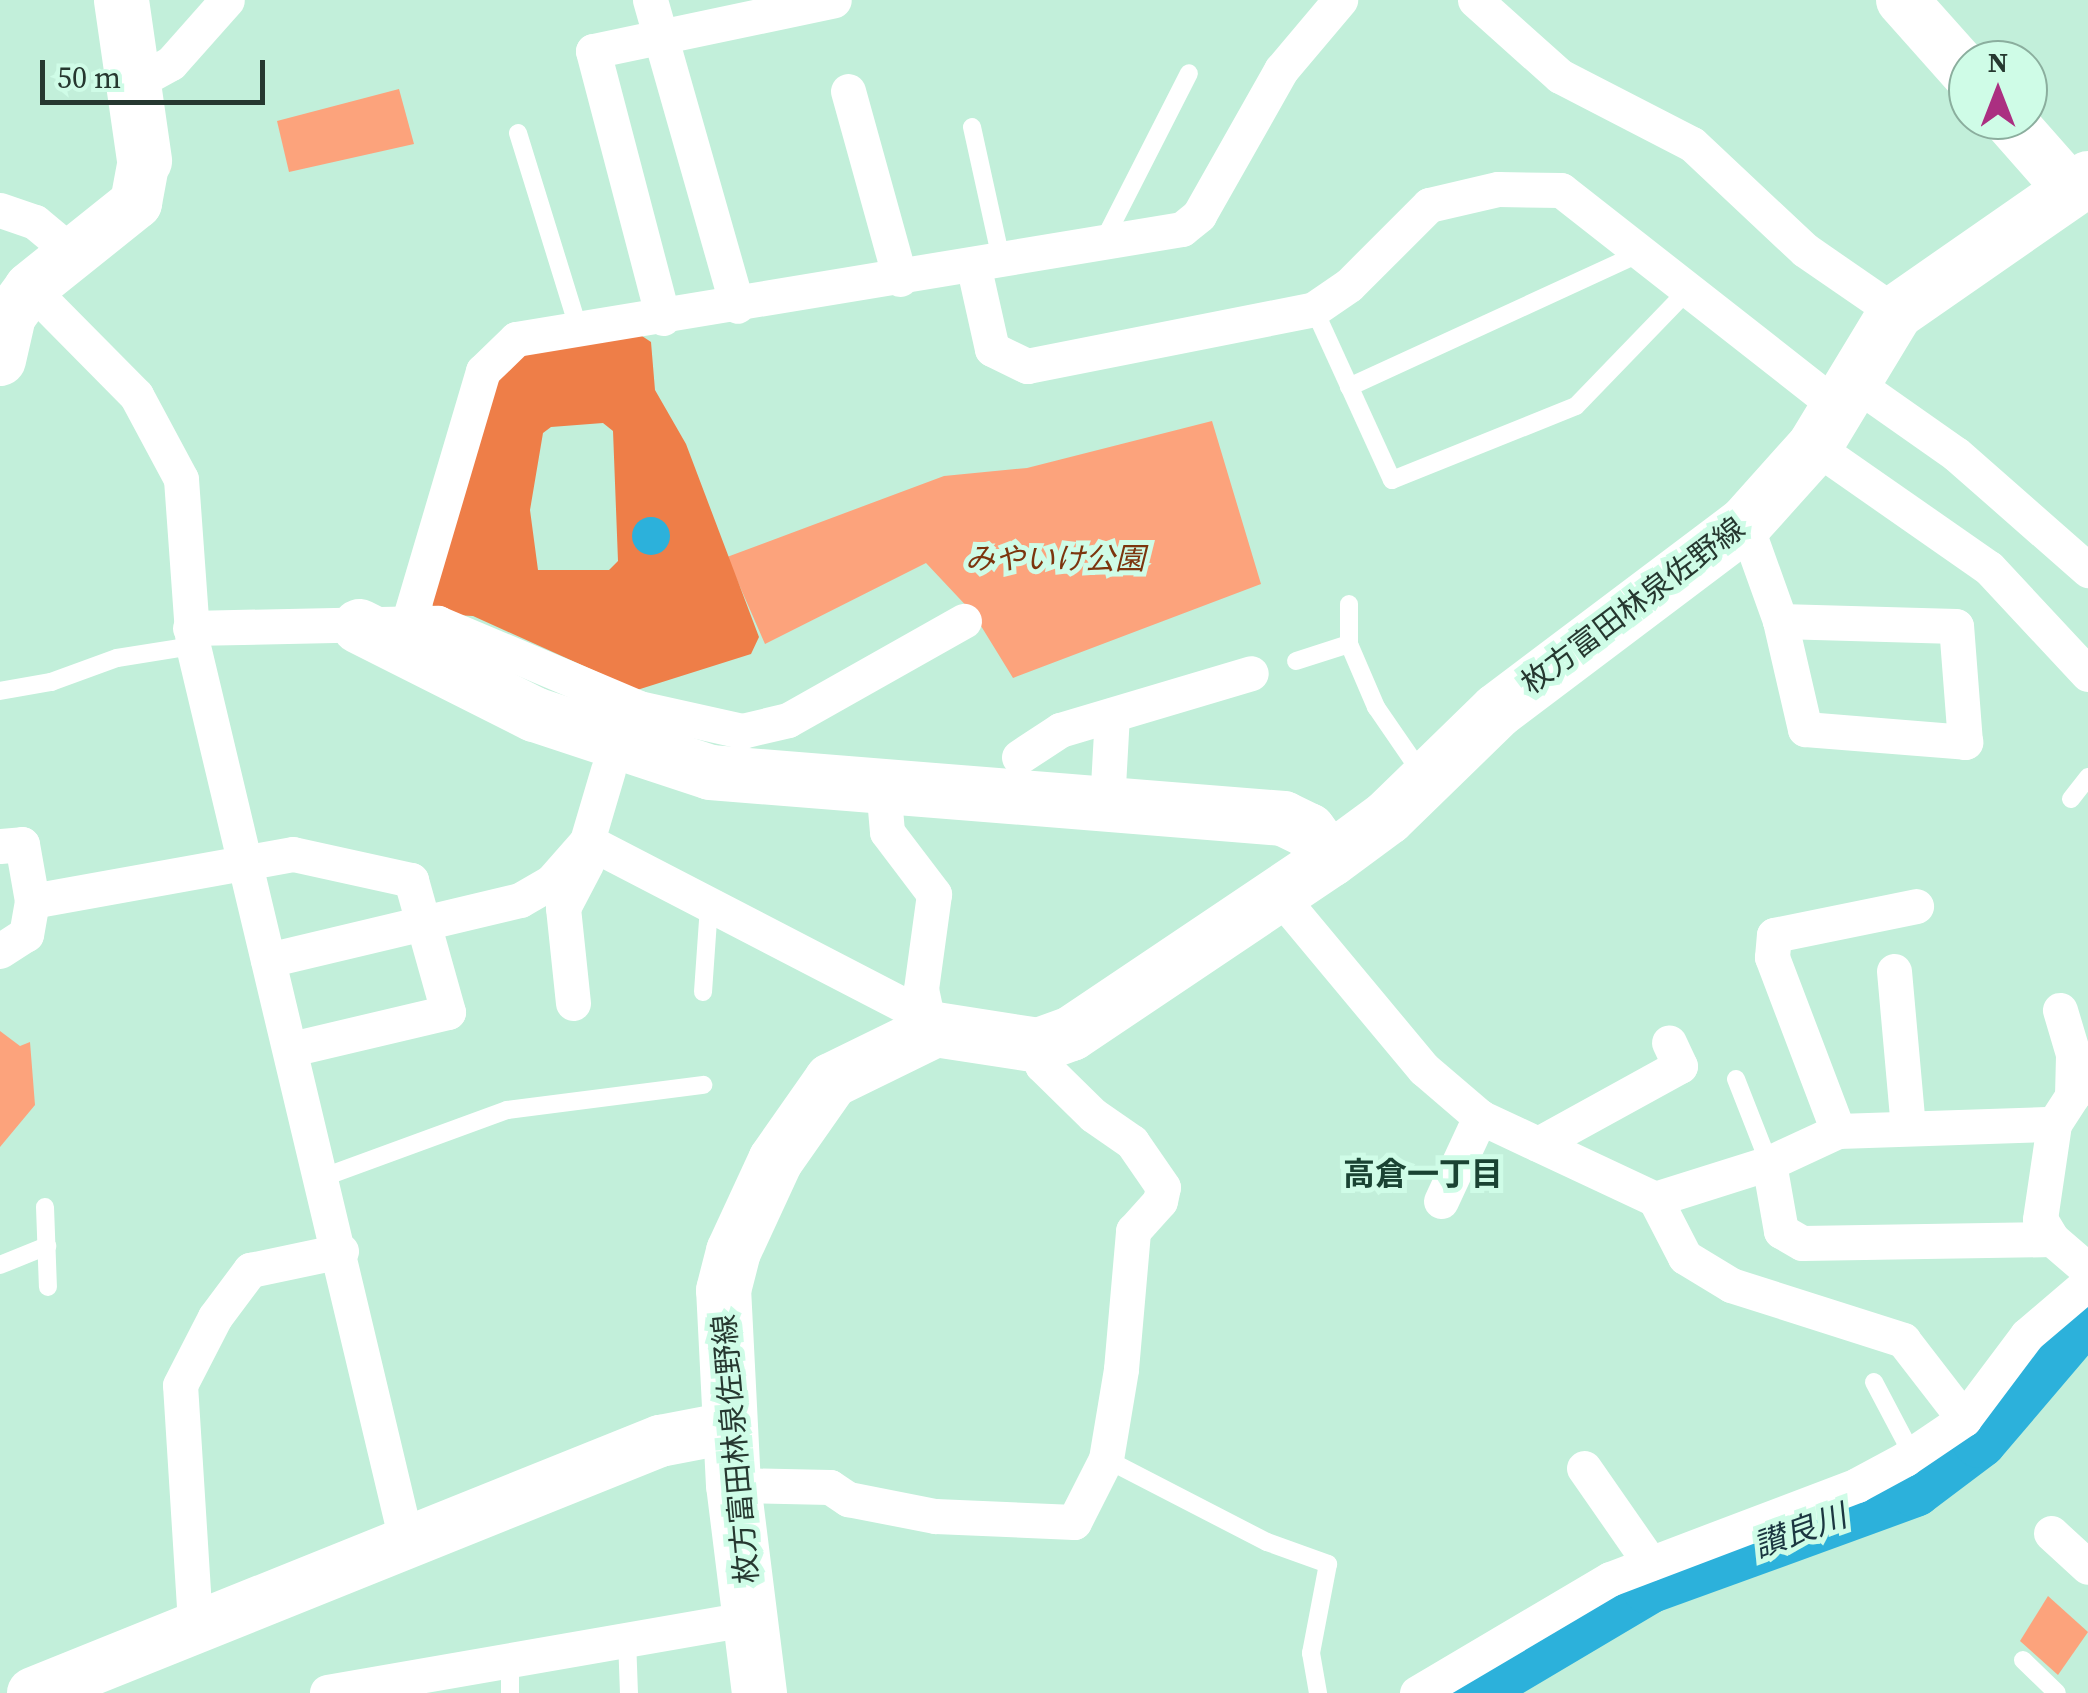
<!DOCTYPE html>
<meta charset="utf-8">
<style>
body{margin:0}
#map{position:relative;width:2088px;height:1693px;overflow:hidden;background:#c2efda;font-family:"Source Serif 4","Noto Sans JP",serif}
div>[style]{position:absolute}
.green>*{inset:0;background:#fca37c}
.forest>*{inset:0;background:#ee7e48}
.water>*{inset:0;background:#2cb1db}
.round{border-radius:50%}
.river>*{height:55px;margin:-27.5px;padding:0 27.5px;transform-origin:27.5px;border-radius:27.5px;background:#2cb1db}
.lane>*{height:18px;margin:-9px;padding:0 9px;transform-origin:9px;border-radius:9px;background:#fff}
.street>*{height:35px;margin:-17.5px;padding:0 17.5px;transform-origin:17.5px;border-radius:17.5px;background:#fff}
.secondary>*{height:52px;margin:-26px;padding:0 26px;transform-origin:26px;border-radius:26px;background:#fff}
.primary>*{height:55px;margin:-27.5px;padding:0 27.5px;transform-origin:27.5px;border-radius:27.5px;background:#fff}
span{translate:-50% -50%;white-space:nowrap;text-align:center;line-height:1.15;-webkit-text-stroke:10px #cffce7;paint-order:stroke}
.park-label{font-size:30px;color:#7c350e;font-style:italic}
.street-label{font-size:30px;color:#263830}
.neighbourhood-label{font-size:32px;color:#1a4333;font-weight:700}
.water-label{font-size:32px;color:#1b3640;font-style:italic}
.north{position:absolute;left:1948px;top:40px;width:100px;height:100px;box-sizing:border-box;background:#cffce7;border:2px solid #8bae9e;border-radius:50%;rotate:0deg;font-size:28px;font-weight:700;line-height:40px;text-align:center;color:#263830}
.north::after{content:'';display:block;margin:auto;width:35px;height:45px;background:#ab2f81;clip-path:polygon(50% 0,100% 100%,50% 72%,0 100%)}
.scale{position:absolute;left:40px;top:60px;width:225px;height:45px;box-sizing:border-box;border:5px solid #263830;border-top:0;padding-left:12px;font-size:30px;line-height:35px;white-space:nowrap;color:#263830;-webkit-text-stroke:8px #cffce7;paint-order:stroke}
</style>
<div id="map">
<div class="green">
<div style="clip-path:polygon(399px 89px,414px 144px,289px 172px,277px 121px)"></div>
<div style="clip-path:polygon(1212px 421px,1261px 584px,1013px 678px,973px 613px,926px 563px,765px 644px,727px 557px,944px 476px,1027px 468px)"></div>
<div style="clip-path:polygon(0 1031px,20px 1046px,30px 1042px,35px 1105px,0 1147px)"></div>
<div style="clip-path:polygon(2048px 1596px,2088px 1632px,2058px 1675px,2020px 1641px)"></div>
</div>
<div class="forest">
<div style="clip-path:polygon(evenodd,639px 334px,651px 342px,655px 390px,686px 444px,759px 637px,751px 654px,637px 690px,473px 616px,434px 614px,428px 577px,496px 377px,527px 353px,639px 334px,603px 423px,613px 431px,618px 561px,609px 570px,538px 570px,530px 510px,543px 433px,551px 427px,603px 423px)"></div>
</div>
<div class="water">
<div class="round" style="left:632px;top:517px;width:38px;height:38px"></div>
</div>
<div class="river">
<div style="left:1468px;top:1693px;width:209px;rotate:-30.7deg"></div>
<div style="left:1648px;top:1586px;width:283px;rotate:-20deg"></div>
<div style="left:1914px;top:1489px;width:81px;rotate:-37deg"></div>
<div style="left:1979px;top:1440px;width:168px;rotate:-49.6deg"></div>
</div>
<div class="lane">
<div style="left:972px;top:127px;width:135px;rotate:77.6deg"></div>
<div style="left:518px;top:133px;width:206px;rotate:72.8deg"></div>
<div style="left:1104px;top:240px;width:187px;rotate:-63deg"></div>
<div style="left:1314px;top:309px;width:188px;rotate:65.5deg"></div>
<div style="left:1392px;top:480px;width:198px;rotate:-21.9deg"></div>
<div style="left:1576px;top:406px;width:161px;rotate:-46deg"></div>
<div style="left:1349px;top:387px;width:321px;rotate:-24.7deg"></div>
<div style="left:1349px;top:604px;width:40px;rotate:90deg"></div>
<div style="left:1349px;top:644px;width:69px;rotate:66.8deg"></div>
<div style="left:1376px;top:707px;width:81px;rotate:55.5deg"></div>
<div style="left:1296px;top:661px;width:56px;rotate:-17.8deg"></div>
<div style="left:0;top:691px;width:52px;rotate:-10deg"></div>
<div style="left:51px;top:682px;width:70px;rotate:-20deg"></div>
<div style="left:117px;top:658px;width:77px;rotate:-9deg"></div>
<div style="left:2071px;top:799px;width:28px;rotate:-52deg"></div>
<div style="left:703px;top:992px;width:85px;rotate:-86deg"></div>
<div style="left:1736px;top:1079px;width:90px;rotate:68.6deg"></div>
<div style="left:324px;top:1177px;width:195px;rotate:-20.1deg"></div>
<div style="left:507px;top:1110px;width:198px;rotate:-7.3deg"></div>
<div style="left:45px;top:1207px;width:80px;rotate:87.9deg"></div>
<div style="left:0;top:1265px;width:51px;rotate:-22deg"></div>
<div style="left:1874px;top:1382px;width:81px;rotate:62.2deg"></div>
<div style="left:1106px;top:1459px;width:181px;rotate:27.3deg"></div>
<div style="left:1267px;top:1542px;width:65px;rotate:19.8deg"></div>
<div style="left:1328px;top:1564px;width:91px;rotate:100.8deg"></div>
<div style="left:1311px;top:1653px;width:41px;rotate:80.1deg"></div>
<div style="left:627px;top:1639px;width:54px;rotate:87.9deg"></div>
<div style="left:510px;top:1658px;width:35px;rotate:90deg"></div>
<div style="left:2023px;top:1660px;width:47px;rotate:44.1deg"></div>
</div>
<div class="street">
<div style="left:650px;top:0;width:318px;rotate:74.1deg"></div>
<div style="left:1475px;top:0;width:114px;rotate:41.8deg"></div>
<div style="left:1560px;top:76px;width:148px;rotate:27.3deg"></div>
<div style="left:1692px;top:144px;width:155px;rotate:43.2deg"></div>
<div style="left:1805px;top:250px;width:109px;rotate:34.6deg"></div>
<div style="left:133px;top:84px;width:43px;rotate:-28.9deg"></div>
<div style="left:171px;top:63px;width:84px;rotate:-48.4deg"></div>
<div style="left:848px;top:91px;width:195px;rotate:74.5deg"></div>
<div style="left:0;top:210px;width:37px;rotate:19deg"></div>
<div style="left:35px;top:222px;width:55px;rotate:39.8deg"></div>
<div style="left:973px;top:264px;width:87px;rotate:77.4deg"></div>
<div style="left:992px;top:349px;width:39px;rotate:26deg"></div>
<div style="left:1027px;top:366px;width:293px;rotate:-11.2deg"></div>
<div style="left:1314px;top:309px;width:42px;rotate:-34.4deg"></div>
<div style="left:1349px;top:285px;width:113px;rotate:-45deg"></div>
<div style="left:1429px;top:205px;width:71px;rotate:-13.1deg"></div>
<div style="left:1498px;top:189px;width:63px;rotate:0.9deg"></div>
<div style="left:1561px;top:190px;width:352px;rotate:38.1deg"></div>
<div style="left:30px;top:288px;width:151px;rotate:45.3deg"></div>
<div style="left:136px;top:395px;width:95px;rotate:61.8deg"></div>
<div style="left:181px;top:479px;width:167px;rotate:85.9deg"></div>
<div style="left:193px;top:646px;width:919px;rotate:76.6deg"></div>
<div style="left:663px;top:318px;width:276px;rotate:-104.7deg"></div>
<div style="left:593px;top:51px;width:246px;rotate:-11.9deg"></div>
<div style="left:1852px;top:381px;width:127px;rotate:35.1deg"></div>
<div style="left:1956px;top:454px;width:176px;rotate:41.3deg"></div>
<div style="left:1814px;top:446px;width:213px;rotate:34.9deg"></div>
<div style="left:1989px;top:568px;width:145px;rotate:47deg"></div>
<div style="left:1745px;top:523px;width:104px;rotate:70.3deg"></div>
<div style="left:1780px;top:621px;width:111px;rotate:77deg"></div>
<div style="left:1805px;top:729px;width:161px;rotate:4.6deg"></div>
<div style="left:1965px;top:742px;width:116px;rotate:-94.4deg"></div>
<div style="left:1956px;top:626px;width:176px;rotate:-178.4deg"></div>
<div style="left:408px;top:624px;width:264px;rotate:-73.5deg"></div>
<div style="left:483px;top:371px;width:46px;rotate:-44.1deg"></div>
<div style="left:516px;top:339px;width:675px;rotate:-9.38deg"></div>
<div style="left:1182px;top:229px;width:22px;rotate:-39deg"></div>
<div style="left:1199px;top:215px;width:167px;rotate:-60.5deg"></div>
<div style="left:1281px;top:70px;width:92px;rotate:-49.9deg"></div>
<div style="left:190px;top:628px;width:248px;rotate:-1.2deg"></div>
<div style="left:438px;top:623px;width:218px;rotate:22.9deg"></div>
<div style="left:639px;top:708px;width:106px;rotate:12.6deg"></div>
<div style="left:742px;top:731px;width:47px;rotate:-13.4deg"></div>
<div style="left:788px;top:720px;width:202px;rotate:-29.4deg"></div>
<div style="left:1019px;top:757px;width:49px;rotate:-33.4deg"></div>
<div style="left:1060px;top:730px;width:199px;rotate:-16.6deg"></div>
<div style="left:608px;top:770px;width:74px;rotate:106.5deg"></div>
<div style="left:587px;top:841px;width:383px;rotate:27.4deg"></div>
<div style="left:927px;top:1017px;width:14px;rotate:56deg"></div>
<div style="left:883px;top:786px;width:46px;rotate:85deg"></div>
<div style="left:887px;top:832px;width:78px;rotate:52.8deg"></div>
<div style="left:934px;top:894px;width:96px;rotate:97.8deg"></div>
<div style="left:921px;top:989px;width:29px;rotate:78deg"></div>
<div style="left:1107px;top:804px;width:89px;rotate:-86.8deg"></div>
<div style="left:0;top:846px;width:22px;rotate:-5deg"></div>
<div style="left:22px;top:844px;width:58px;rotate:80deg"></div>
<div style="left:32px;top:901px;width:34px;rotate:100deg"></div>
<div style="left:26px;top:934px;width:31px;rotate:147deg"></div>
<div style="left:1278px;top:894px;width:228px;rotate:50.2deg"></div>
<div style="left:1424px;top:1069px;width:74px;rotate:40.6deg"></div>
<div style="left:1480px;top:1117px;width:193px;rotate:25.1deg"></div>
<div style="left:1655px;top:1199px;width:65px;rotate:62.7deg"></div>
<div style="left:1685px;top:1257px;width:54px;rotate:31.3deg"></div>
<div style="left:1731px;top:1285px;width:181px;rotate:17.7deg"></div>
<div style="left:1903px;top:1340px;width:100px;rotate:52.3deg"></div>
<div style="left:32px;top:901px;width:265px;rotate:-10.2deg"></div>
<div style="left:293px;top:854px;width:121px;rotate:12.4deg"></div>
<div style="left:411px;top:880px;width:137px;rotate:74.3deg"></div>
<div style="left:448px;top:1012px;width:161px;rotate:166.7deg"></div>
<div style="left:268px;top:960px;width:259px;rotate:-13.4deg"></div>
<div style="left:520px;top:900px;width:36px;rotate:-30deg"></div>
<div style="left:551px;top:882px;width:55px;rotate:-48.7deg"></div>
<div style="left:1894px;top:971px;width:157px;rotate:84.9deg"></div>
<div style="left:573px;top:1003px;width:96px;rotate:-96deg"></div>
<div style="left:563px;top:908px;width:50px;rotate:-62.4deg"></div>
<div style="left:1838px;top:1131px;width:186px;rotate:-110.8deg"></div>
<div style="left:1772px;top:957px;width:22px;rotate:-85deg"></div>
<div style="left:1774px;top:935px;width:145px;rotate:-11.5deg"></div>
<div style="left:1538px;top:1144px;width:162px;rotate:-28.8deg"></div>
<div style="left:1680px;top:1066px;width:26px;rotate:-115deg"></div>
<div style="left:1769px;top:1163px;width:69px;rotate:80deg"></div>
<div style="left:1781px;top:1231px;width:24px;rotate:30deg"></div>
<div style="left:1802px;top:1243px;width:250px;rotate:-0.9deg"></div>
<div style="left:2052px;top:1239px;width:48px;rotate:40.7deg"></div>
<div style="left:1655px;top:1199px;width:120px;rotate:-17.5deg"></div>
<div style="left:1769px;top:1163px;width:76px;rotate:-24.9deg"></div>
<div style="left:1838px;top:1131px;width:216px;rotate:-1.9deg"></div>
<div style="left:1441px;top:1201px;width:93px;rotate:-65.1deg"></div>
<div style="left:2052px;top:1239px;width:23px;rotate:-121deg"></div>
<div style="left:2040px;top:1219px;width:96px;rotate:-81.6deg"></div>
<div style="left:2054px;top:1124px;width:33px;rotate:-57deg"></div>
<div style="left:2072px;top:1096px;width:42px;rotate:-88.6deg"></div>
<div style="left:2073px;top:1054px;width:46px;rotate:-106.5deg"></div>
<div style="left:1584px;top:1468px;width:116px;rotate:55.2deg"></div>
<div style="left:733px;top:1485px;width:97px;rotate:1.2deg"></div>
<div style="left:830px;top:1487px;width:22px;rotate:34deg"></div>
<div style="left:848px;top:1499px;width:89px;rotate:11.1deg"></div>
<div style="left:935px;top:1516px;width:139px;rotate:2.5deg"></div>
<div style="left:1074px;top:1522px;width:71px;rotate:-63.1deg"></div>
<div style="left:1106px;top:1459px;width:91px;rotate:-80.5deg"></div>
<div style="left:1121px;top:1369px;width:139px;rotate:-85deg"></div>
<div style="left:1133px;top:1231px;width:40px;rotate:-48deg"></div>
<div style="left:1160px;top:1201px;width:14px;rotate:-78deg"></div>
<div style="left:1163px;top:1187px;width:55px;rotate:-124.6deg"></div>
<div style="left:1132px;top:1142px;width:47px;rotate:-145.3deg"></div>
<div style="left:1093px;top:1115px;width:71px;rotate:-135.6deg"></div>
<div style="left:1042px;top:1065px;width:20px;rotate:-101deg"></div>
<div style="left:2051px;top:1533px;width:50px;rotate:42.6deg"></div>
<div style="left:195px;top:1623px;width:238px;rotate:-93.6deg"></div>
<div style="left:180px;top:1385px;width:76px;rotate:-62.8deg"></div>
<div style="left:215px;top:1317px;width:59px;rotate:-53.3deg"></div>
<div style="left:250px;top:1270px;width:93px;rotate:-11.8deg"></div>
<div style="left:327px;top:1692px;width:431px;rotate:-9.9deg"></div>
<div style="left:1417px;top:1693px;width:224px;rotate:-30.6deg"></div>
<div style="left:1610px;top:1579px;width:264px;rotate:-20.8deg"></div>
<div style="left:1857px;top:1485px;width:55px;rotate:-28.4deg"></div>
<div style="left:1905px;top:1459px;width:71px;rotate:-34.1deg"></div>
<div style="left:1964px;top:1419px;width:105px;rotate:-53.1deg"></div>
<div style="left:2027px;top:1335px;width:80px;rotate:-40.4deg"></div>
</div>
<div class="secondary">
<div style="left:1902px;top:0;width:99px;rotate:48.3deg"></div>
<div style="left:2009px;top:120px;width:91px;rotate:48.6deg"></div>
<div style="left:0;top:360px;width:45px;rotate:-77.2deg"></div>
<div style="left:10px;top:316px;width:34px;rotate:-54deg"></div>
<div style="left:30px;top:288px;width:136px;rotate:-38.7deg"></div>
<div style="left:136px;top:203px;width:44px;rotate:-79.5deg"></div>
<div style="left:33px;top:1693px;width:676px;rotate:-21.9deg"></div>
<div style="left:660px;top:1441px;width:69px;rotate:-10.8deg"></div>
</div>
<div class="primary">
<div style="left:121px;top:0;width:162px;rotate:81.8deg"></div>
<div style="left:359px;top:626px;width:196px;rotate:26.7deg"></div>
<div style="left:534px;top:714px;width:185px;rotate:18.2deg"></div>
<div style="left:710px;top:772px;width:575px;rotate:4.59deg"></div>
<div style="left:1283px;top:818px;width:28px;rotate:26deg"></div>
<div style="left:1308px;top:830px;width:36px;rotate:53deg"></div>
<div style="left:759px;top:1693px;width:210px;rotate:-97.1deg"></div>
<div style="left:733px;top:1485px;width:195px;rotate:-92.9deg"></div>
<div style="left:723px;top:1290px;width:40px;rotate:-75.6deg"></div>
<div style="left:733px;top:1251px;width:100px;rotate:-65.2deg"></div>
<div style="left:775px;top:1160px;width:98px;rotate:-55deg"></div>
<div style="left:831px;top:1080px;width:116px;rotate:-26.1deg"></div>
<div style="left:935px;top:1029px;width:104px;rotate:8.8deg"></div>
<div style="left:1038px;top:1045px;width:35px;rotate:-20deg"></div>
<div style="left:1071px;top:1033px;width:312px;rotate:-33.9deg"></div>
<div style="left:1330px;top:859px;width:71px;rotate:-36.4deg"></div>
<div style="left:1387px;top:817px;width:153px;rotate:-44.2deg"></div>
<div style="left:1497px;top:710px;width:311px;rotate:-37deg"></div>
<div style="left:1745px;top:523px;width:103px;rotate:-48.1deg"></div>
<div style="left:1814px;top:446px;width:157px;rotate:-58.8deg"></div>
<div style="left:1895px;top:312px;width:235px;rotate:-34.8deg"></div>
</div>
<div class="park-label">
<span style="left:1055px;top:559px">みやいけ公園</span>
</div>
<div class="street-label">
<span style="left:1633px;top:606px;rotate:-37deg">枚方富田林泉佐野線</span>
<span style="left:736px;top:1449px;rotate:-95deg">枚方富田林泉佐野線</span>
</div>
<div class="neighbourhood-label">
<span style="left:1423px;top:1174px">高倉一丁目</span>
</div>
<div class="water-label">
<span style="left:1800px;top:1531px;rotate:-20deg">讃良川</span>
</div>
<div class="north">N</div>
<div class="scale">50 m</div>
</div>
